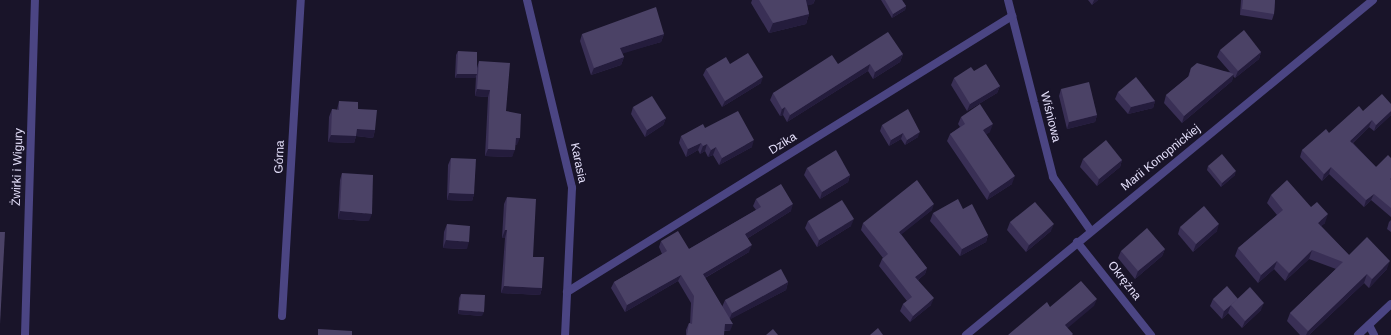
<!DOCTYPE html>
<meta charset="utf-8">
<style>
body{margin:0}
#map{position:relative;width:1391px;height:335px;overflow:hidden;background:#191429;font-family:Arial,sans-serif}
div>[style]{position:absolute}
.street>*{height:8px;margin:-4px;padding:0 4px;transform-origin:4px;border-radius:4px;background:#4b4583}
.wall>*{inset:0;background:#392f55}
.shaded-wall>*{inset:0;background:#241c3c}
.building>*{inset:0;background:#4b4266}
span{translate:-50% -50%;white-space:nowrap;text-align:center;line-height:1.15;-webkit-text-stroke:3.5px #191429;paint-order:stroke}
.street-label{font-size:12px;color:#e5e0fb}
</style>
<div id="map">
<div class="street">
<div style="left:527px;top:0;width:193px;rotate:76.5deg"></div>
<div style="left:572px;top:188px;width:147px;rotate:92.7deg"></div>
<div style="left:1008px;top:0;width:183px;rotate:75.7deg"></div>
<div style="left:1053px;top:177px;width:66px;rotate:54.9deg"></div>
<div style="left:1077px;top:242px;width:119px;rotate:51.5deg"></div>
<div style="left:567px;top:292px;width:524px;rotate:-31.81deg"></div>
<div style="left:282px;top:316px;width:317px;rotate:-86.6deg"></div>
<div style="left:1369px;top:325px;width:11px;rotate:63deg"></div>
<div style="left:25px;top:335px;width:335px;rotate:-88.3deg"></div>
<div style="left:966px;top:335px;width:527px;rotate:-39.46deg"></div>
<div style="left:1358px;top:335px;width:45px;rotate:-43.2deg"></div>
</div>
<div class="wall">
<div style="clip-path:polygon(752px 0,815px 0,813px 4px,807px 5px,809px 14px,806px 24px,769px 33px,751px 3px)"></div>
<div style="clip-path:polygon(881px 0,902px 0,906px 6px,905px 10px,892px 18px)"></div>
<div style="clip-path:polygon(1088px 0,1098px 0,1092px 5px)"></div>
<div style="clip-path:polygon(1241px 0,1275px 0,1274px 14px,1272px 20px,1240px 15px)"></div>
<div style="clip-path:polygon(582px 34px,664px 34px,661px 42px,622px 53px,624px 57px,621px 65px,591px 75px,580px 41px)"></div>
<div style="clip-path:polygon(1220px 50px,1261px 52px,1259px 59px,1235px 78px,1233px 76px,1232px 81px,1182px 123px,1164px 103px,1166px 95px,1188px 77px,1191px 68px,1230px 72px,1217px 57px)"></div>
<div style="clip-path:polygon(458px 51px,477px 68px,479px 61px,506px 111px,517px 145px,515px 145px,512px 157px,485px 156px,488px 97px,475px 96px,476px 76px,475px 78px,455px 78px,456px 55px)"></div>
<div style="clip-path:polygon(903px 54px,900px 62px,873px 79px,868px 71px,787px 122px,783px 115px,780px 116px,770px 100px,773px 93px,838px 64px)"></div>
<div style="clip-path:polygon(730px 64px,761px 83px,722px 107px,703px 75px,706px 69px)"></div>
<div style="clip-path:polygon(974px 71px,1000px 86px,997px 93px,967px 111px,951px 85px,954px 78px)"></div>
<div style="clip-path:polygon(1061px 89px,1097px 115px,1095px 122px,1067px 129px,1059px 96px)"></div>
<div style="clip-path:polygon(1118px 92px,1155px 101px,1153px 108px,1128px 114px,1115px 99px)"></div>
<div style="clip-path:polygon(339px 101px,358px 109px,375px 130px,373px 138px,356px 136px,354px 143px,328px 142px,329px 117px,332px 109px,337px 110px)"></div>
<div style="clip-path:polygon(1391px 104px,1391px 115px,1374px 131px,1369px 127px,1353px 143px,1376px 167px,1391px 158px,1391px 217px,1371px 200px,1364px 207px,1329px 174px,1322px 181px,1300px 157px,1302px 150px,1329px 133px)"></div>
<div style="clip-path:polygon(633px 107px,666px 118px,663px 125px,645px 137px,631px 114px)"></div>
<div style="clip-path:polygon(961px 117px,990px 132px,986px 134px,1012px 184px,987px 200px,947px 141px,950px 134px,960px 127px,958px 124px)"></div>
<div style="clip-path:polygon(882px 125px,918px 137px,905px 145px,901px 139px,889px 146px,880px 131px)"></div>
<div style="clip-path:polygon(705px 128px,752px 147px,719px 165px,713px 155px,708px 157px,705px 151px,700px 154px,698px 150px,686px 157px,679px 143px,681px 136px)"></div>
<div style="clip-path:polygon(451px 158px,474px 194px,472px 201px,447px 200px,448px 165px)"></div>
<div style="clip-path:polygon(1083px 159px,1122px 160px,1120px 167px,1097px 186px,1080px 167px)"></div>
<div style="clip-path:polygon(1208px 166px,1235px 175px,1221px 187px,1207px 170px)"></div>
<div style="clip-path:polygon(807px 168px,850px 175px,848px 182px,820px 199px,804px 175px)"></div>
<div style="clip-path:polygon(342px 173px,369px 221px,338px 219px,340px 180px)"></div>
<div style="clip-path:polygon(1271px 195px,1325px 223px,1321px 226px,1349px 255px,1387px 269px,1369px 288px,1364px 283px,1309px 335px,1300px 335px,1287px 321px,1290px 313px,1336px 269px,1309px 259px,1285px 281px,1274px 269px,1258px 283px,1235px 256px,1238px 248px,1277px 215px,1267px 203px)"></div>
<div style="clip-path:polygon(507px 197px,533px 257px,542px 288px,540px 295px,501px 293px,505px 238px,502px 238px,504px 204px)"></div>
<div style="clip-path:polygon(756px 199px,791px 211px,748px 238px,749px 252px,705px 278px,722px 307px,725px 300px,788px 282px,786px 290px,730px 319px,730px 331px,724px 331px,724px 335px,686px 335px,686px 330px,689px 323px,690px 324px,691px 303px,678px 281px,625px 312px,611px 288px,614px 282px,662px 254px,659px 247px,661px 241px,689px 249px,756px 210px,753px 206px)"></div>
<div style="clip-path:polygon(963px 209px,988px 235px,986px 242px,960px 256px,930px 221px,933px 213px)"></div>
<div style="clip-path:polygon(932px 210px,901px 234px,927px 268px,925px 274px,918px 280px,931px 305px,910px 322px,900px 311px,903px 304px,907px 301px,879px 266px,882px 259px,883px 258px,861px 230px,863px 223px)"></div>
<div style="clip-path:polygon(1391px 220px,1391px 232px,1387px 229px,1389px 222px)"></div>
<div style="clip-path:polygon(808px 221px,851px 226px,817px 247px,805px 228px)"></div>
<div style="clip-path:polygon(1010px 222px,1051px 231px,1026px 252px,1007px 230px)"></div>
<div style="clip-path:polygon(447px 224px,467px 249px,443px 248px,444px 232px)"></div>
<div style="clip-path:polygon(1180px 227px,1217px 231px,1193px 252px,1178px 234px)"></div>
<div style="clip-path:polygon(1165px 249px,1162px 256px,1135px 279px,1118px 258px,1121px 251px)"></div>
<div style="clip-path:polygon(461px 294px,482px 316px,458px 314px,459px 298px)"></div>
<div style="clip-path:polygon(1213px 299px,1238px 299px,1261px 310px,1242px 328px,1228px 313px,1222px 319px,1210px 306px)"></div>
</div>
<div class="shaded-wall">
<div style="clip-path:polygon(804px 0,815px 0,813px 4px,802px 7px)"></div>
<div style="clip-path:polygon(1094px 0,1098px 0,1092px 5px)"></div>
<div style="clip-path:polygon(906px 6px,905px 10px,892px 18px,893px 14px)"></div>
<div style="clip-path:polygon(809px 14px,806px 24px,769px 33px,773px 23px)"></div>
<div style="clip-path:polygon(664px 34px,661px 42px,618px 55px,620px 48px)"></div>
<div style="clip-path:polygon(1261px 52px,1259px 59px,1235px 78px,1238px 71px)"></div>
<div style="clip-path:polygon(903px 54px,900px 62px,873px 79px,875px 72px)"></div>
<div style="clip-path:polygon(624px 57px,621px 65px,591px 75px,594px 68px)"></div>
<div style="clip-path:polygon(870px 64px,868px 71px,787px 122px,790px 115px)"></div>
<div style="clip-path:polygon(457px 74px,477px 74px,475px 78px,455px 78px)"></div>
<div style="clip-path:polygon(1234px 74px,1232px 81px,1182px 123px,1184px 116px)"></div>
<div style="clip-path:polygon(763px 77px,761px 83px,722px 107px,725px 101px)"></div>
<div style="clip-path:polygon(1000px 86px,997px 93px,967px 111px,970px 104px)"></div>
<div style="clip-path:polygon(477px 89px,490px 90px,488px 97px,475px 96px)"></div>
<div style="clip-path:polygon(1155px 101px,1153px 108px,1128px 114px,1131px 107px)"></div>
<div style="clip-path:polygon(785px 107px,783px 115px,780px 116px,782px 109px)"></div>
<div style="clip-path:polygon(1391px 111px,1391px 115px,1374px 131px,1376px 125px)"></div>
<div style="clip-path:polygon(1097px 115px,1095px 122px,1067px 129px,1069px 122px)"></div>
<div style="clip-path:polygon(666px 118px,663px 125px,645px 137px,647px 130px)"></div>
<div style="clip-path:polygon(1372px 120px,1369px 127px,1348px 147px,1350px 141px)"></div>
<div style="clip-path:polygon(993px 124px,990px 132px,981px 138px,983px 130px)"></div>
<div style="clip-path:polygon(357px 129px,375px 130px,373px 138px,356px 136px,354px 143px,328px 142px,331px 135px)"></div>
<div style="clip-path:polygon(920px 132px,918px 137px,905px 145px,907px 140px)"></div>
<div style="clip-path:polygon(903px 133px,901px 139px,889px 146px,891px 140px)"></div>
<div style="clip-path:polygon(516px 138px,520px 138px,517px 145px,513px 145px)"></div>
<div style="clip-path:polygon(754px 140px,752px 147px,719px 165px,722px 158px)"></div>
<div style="clip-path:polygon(701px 143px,698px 150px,686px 157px,688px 149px)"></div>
<div style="clip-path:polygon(707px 144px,705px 151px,700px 154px,703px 146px)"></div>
<div style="clip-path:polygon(716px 147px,713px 155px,708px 157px,711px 150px)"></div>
<div style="clip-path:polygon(488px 149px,515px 150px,512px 157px,485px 156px)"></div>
<div style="clip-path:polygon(1122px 160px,1120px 167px,1097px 186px,1099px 179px)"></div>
<div style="clip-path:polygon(1331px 167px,1329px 174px,1322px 181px,1324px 174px)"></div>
<div style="clip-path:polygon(1236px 171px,1235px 175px,1221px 187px,1222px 183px)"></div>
<div style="clip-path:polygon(850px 175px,848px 182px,820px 199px,822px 192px)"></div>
<div style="clip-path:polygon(1015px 176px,1012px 184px,987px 200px,990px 193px)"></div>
<div style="clip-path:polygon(449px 193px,474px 194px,472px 201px,447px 200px)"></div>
<div style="clip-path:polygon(1374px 194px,1371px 200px,1364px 207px,1366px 200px)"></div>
<div style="clip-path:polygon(793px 204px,791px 211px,743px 241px,745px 234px)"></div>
<div style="clip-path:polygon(934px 204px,932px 210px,897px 238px,899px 232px)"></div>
<div style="clip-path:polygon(340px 211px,372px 214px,369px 221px,338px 219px)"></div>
<div style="clip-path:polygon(1328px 214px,1325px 223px,1315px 231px,1318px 223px)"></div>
<div style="clip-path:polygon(854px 219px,851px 226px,817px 247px,819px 240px)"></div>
<div style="clip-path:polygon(1054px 224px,1051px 231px,1026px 252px,1029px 245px)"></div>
<div style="clip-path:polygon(1219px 224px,1217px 231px,1193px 252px,1196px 244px)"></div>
<div style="clip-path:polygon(505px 230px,507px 230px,505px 238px,502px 238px)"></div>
<div style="clip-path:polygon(988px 235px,986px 242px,960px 256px,962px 249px)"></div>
<div style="clip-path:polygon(446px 240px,469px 242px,467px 249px,443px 248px)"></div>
<div style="clip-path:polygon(752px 245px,749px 252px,701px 280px,703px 274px)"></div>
<div style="clip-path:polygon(1165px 249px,1162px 256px,1135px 279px,1138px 271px)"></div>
<div style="clip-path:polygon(1312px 250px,1309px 259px,1285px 281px,1289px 273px)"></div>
<div style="clip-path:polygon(1277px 261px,1274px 269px,1258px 283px,1261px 275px)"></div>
<div style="clip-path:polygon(1390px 261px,1387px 269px,1369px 288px,1372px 279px)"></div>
<div style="clip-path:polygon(927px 268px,925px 274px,913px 284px,915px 277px)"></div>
<div style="clip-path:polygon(1367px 274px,1364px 283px,1309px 335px,1306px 335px,1308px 331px)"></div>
<div style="clip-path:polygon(681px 275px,678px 281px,625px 312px,627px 305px)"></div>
<div style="clip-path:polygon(788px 282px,786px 290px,729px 320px,732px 313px)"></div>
<div style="clip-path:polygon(504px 286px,542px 288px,540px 295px,501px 293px)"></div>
<div style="clip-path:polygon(934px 298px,931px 305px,910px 322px,913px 316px)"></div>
<div style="clip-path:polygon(1097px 299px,1094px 306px,1063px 332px,1065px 325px)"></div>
<div style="clip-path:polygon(1238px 299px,1231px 305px,1228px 313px,1222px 319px,1224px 311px)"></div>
<div style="clip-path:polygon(1264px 303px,1261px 310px,1242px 328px,1245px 321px)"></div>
<div style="clip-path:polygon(459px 310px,484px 312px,482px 316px,458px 314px)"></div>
<div style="clip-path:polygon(725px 324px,733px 324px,730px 331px,722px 330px)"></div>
</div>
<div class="building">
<div style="clip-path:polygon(759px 0,806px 0,809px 14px,773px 23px)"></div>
<div style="clip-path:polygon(885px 0,902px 0,906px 6px,893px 14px)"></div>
<div style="clip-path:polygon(1243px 0,1275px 0,1274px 14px,1242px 9px)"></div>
<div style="clip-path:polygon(656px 7px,664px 34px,620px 48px,624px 57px,594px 68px,582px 34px)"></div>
<div style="clip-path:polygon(1244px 30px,1261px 52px,1238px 71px,1220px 50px)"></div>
<div style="clip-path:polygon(888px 32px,903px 54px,875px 72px,870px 64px,790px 115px,785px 107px,782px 109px,773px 93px,832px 55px,838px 64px)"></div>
<div style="clip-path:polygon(458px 51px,477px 52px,477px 74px,457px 74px)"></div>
<div style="clip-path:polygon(748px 53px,763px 77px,725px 101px,706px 69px,726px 57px,730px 64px)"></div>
<div style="clip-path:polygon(479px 61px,510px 63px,506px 111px,521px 114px,520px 138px,516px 138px,515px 150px,488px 149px,490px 90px,477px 89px)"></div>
<div style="clip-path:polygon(1197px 63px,1234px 74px,1184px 116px,1166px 95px,1189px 76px,1191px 68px)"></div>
<div style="clip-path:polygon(986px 64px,1000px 86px,970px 104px,954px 78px,971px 67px,974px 71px)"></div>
<div style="clip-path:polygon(1136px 77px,1155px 101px,1131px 107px,1118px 92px)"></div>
<div style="clip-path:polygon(1089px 82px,1097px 115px,1069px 122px,1061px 89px)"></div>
<div style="clip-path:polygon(1382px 94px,1391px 104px,1391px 111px,1376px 125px,1372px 120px,1350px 141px,1376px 167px,1388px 155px,1391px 158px,1391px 178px,1390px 179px,1391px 180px,1391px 208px,1374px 194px,1366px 200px,1331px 167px,1324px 174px,1302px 150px,1326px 129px,1329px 133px,1359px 106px,1363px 111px)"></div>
<div style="clip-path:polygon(652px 96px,666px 118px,647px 130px,633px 107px)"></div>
<div style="clip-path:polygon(339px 101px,358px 102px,358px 109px,377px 110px,375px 130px,357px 129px,356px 136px,331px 135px,332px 109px,339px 110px)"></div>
<div style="clip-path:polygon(980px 104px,993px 124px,983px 130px,1015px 176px,990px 193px,950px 134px,965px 124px,961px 117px)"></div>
<div style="clip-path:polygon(908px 109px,920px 132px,907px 140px,903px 133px,891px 140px,882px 125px)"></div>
<div style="clip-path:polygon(738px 111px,754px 140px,722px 158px,716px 147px,711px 150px,707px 144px,703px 146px,701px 143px,688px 149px,681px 136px,703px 124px,705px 128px)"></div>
<div style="clip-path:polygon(1106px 140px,1122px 160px,1099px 179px,1083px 159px)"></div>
<div style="clip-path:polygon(836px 150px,850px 175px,822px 192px,807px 168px)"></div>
<div style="clip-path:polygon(1222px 154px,1236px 171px,1222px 183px,1208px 166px)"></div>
<div style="clip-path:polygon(451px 158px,476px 159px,474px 194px,449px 193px)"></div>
<div style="clip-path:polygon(342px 173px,373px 175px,372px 214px,340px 211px)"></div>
<div style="clip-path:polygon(917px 180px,934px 204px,899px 232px,927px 268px,915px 277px,934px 298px,913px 316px,903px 304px,912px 297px,882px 259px,888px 254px,863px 223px)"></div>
<div style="clip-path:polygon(1287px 180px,1311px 207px,1317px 202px,1328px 214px,1318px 223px,1349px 255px,1367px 237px,1390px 261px,1372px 279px,1367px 274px,1308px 331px,1290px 313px,1343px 262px,1312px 250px,1289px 273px,1277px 261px,1261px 275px,1238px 248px,1283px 210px,1271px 195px)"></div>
<div style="clip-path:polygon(781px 184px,793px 204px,745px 234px,752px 245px,703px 274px,733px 324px,725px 324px,724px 335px,687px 335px,689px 323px,692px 324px,694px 296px,681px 275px,627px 305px,614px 282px,667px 251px,661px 241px,678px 231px,689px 249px,761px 207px,756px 199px)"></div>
<div style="clip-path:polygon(507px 197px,536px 199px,533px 257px,544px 257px,542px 288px,504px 286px,507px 230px,505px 230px)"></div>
<div style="clip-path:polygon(958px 199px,963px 209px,972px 204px,988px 235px,962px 249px,933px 213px)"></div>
<div style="clip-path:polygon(842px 200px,854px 219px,819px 240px,808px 221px)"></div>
<div style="clip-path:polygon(1035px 202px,1054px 224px,1029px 245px,1010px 222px)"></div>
<div style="clip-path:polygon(1204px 206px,1219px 224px,1196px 244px,1180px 227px)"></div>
<div style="clip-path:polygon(447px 224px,470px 226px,469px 242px,446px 240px)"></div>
<div style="clip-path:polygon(1147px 228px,1165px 249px,1138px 271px,1121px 251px)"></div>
<div style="clip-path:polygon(0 232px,5px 232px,0 324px)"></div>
<div style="clip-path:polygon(781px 269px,788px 282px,732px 313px,725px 300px)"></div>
<div style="clip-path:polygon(1081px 281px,1097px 299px,1065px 325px,1073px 334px,1072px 335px,1008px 335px,1047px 302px,1050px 307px)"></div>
<div style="clip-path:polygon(1227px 286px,1238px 299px,1224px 311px,1213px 299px)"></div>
<div style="clip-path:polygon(1250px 287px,1264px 303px,1245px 321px,1231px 305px)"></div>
<div style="clip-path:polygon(461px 294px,485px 295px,484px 312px,459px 310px)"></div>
<div style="clip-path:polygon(878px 328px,883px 335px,870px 335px)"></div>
<div style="clip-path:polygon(318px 329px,352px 331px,352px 335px,318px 335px)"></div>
<div style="clip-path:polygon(773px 329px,778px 335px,766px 335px)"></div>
</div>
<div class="street-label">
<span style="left:1050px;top:117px;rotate:76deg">Wiśniowa</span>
<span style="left:783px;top:144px;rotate:-32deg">Dzika</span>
<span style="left:280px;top:157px;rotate:-87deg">Górna</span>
<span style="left:1161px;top:158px;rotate:-39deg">Marii Konopnickiej</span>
<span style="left:578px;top:163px;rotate:78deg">Karasia</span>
<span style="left:18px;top:167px;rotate:-88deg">Żwirki i Wigury</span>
<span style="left:1124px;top:281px;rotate:52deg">Okrężna</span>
</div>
</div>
